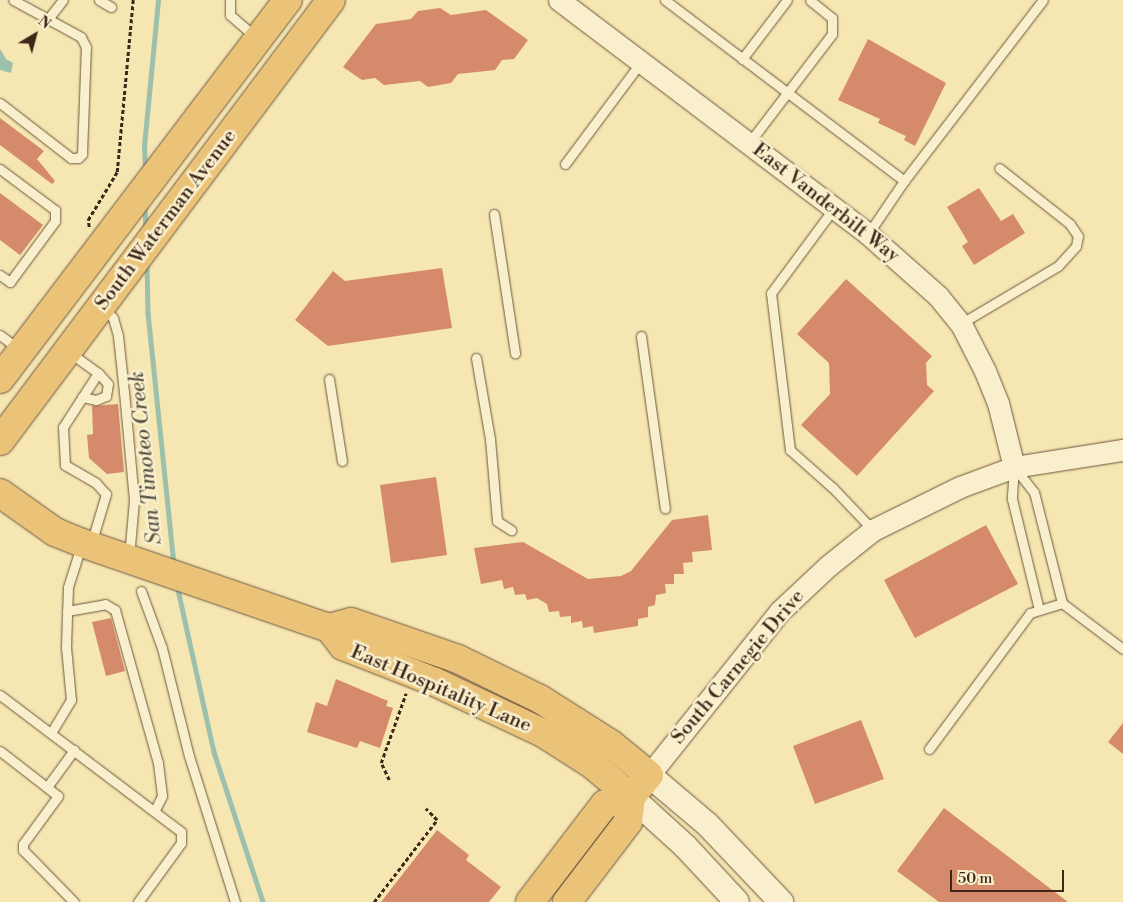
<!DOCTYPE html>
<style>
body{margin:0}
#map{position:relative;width:1123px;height:902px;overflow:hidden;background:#f6e6b1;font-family:"Libre Bodoni",serif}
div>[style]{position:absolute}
.water>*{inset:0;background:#9dc0ad}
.stream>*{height:4.5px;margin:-2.25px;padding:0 2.25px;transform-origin:2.25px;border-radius:2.25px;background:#9dc0ad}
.building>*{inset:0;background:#d58a6b}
.path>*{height:2.5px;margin-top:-1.25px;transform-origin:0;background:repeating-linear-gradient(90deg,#3e261b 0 4px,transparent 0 6.5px)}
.roads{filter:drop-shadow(0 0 1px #6c5640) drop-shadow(0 0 1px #6c5640)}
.service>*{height:9px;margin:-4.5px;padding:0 4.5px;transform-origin:4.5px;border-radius:4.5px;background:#f9efcc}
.tertiary>*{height:21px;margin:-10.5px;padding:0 10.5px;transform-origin:10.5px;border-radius:10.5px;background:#f9efcc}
.secondary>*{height:24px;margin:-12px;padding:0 12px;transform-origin:12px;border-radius:12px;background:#f9efcc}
.primary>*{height:28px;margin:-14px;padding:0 14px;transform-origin:14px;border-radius:14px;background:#ebc378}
.motorway>*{height:28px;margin:-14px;padding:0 14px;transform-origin:14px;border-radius:14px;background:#ebc378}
span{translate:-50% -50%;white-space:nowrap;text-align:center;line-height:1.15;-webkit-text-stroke:5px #f9efcc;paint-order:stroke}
.street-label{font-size:20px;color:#3e261b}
.water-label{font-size:21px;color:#5a5447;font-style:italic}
.north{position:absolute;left:10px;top:10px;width:50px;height:50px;-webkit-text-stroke:4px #f9efcc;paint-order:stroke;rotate:37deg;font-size:14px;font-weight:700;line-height:20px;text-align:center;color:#3e261b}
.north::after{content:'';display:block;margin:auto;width:18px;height:22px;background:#3e261b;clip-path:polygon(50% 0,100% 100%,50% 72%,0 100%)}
.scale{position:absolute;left:950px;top:870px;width:114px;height:22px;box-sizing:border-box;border:2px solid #3e261b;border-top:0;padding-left:6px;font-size:15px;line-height:18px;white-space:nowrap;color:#3e261b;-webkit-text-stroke:4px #f9efcc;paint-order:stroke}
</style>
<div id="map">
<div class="water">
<div style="clip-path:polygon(0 49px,6px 59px,13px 63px,11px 73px,0 70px)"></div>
</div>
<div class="stream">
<div style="left:145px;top:172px;width:26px;rotate:-92deg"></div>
<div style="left:144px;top:146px;width:147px;rotate:-84.5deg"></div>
<div style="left:145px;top:205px;width:24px;rotate:88deg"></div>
<div style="left:147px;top:264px;width:49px;rotate:88.8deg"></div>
<div style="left:148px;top:313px;width:253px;rotate:84.1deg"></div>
<div style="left:177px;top:585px;width:171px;rotate:77.5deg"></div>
<div style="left:214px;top:752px;width:158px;rotate:71.9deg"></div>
</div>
<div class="building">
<div style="clip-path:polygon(440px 8px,451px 15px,486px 10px,528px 40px,514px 59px,502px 60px,495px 70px,458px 74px,451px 83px,428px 87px,420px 81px,384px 85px,375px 78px,362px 80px,343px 67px,376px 24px,411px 19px,418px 11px)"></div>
<div style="clip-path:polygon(868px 39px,946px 83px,915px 146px,904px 140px,906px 136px,878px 123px,880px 119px,838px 100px)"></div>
<div style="clip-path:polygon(0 118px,44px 151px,37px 159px,55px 181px,52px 184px,0 145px)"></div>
<div style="clip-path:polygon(979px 188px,1001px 221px,1013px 214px,1025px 233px,974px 265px,962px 246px,968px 242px,947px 207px)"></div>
<div style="clip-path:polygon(0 193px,43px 225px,20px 255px,0 240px)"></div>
<div style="clip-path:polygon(442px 268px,452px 328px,328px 346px,295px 320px,333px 271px,345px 281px)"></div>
<div style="clip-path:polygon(846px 279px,932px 356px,926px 363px,927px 385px,934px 391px,857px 476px,801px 425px,830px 394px,829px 363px,797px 334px)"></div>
<div style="clip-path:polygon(118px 404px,124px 472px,107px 474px,89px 458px,87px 435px,93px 434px,92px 406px)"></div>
<div style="clip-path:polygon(436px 477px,447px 555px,391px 563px,380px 485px)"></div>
<div style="clip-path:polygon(708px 515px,712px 550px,692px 552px,693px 562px,683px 563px,684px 574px,674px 574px,674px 584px,665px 584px,666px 593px,656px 595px,655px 605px,648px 607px,648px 617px,638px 619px,638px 626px,594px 633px,593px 626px,583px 628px,582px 621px,571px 623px,571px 616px,560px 617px,559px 611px,549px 612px,547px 604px,537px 598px,527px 600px,525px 594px,515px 595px,513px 587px,504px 589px,502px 580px,481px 584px,474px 548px,523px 542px,588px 579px,621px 576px,631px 571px,672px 520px)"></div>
<div style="clip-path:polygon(986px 525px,1018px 584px,915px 638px,884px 580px)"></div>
<div style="clip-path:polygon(111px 618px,125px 671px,106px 676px,92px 622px)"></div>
<div style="clip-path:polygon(336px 679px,388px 701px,386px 706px,393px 708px,380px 748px,360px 741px,357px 748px,307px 732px,316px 702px,327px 706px)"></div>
<div style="clip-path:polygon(861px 720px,884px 779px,815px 804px,793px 746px)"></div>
<div style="clip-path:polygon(1123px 723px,1123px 754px,1108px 742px)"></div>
<div style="clip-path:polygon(944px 808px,1068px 902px,939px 902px,897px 871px)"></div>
<div style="clip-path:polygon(437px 830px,469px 855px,466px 860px,501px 887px,489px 902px,381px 902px)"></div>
</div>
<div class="path">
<div style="left:89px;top:227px;width:7px;rotate:-98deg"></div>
<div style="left:88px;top:220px;width:56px;rotate:-58.9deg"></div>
<div style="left:117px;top:172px;width:173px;rotate:-84.7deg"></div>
<div style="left:389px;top:780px;width:19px;rotate:-115deg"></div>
<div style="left:381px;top:763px;width:74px;rotate:-70.3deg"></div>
<div style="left:374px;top:902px;width:103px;rotate:-52.5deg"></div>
<div style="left:437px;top:820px;width:16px;rotate:-135deg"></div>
</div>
<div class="roads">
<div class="service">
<div style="left:99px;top:0;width:14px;rotate:30deg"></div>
<div style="left:230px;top:0;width:15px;rotate:90deg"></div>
<div style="left:230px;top:15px;width:35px;rotate:41deg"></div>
<div style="left:665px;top:0;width:300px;rotate:37.1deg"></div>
<div style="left:48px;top:19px;width:24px;rotate:-52deg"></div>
<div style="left:742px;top:59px;width:74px;rotate:-52.7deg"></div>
<div style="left:0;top:103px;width:90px;rotate:37.8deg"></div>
<div style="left:71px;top:158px;width:7px"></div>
<div style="left:78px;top:158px;width:6px;rotate:-45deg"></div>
<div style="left:82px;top:154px;width:107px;rotate:-87.9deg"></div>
<div style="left:86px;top:47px;width:11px;rotate:-117deg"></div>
<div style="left:81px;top:37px;width:77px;rotate:-151.4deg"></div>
<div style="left:749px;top:143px;width:137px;rotate:-52.7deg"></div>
<div style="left:832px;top:34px;width:16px;rotate:-90deg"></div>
<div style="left:832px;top:18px;width:28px;rotate:-141deg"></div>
<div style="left:565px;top:164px;width:127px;rotate:-53.3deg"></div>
<div style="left:0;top:169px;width:69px;rotate:36.7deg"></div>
<div style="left:55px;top:210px;width:11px;rotate:90deg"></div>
<div style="left:55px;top:221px;width:76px;rotate:126.4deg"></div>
<div style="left:10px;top:282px;width:12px;rotate:-145deg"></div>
<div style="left:834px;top:208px;width:106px;rotate:126.5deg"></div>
<div style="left:771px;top:293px;width:158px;rotate:83.1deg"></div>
<div style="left:790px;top:450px;width:57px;rotate:41.5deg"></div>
<div style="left:833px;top:488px;width:58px;rotate:46.4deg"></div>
<div style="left:494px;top:214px;width:141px;rotate:81.4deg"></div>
<div style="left:868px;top:234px;width:64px;rotate:-55.8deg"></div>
<div style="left:904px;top:181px;width:228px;rotate:-52.5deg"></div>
<div style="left:104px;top:307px;width:14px;rotate:51deg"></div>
<div style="left:113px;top:318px;width:19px;rotate:74deg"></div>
<div style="left:118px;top:336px;width:56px;rotate:83.9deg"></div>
<div style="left:124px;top:392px;width:108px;rotate:84.7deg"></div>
<div style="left:134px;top:500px;width:57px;rotate:95deg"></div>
<div style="left:960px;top:324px;width:114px;rotate:-30.6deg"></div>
<div style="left:1058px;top:266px;width:27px;rotate:-48deg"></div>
<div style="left:1076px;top:246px;width:10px;rotate:-79deg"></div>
<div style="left:1078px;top:236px;width:14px;rotate:-124deg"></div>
<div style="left:1070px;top:224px;width:90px;rotate:-141.7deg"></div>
<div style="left:0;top:335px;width:25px;rotate:37deg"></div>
<div style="left:641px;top:336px;width:174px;rotate:82.1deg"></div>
<div style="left:69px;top:352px;width:36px;rotate:36deg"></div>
<div style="left:98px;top:373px;width:64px;rotate:122.9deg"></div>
<div style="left:63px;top:427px;width:38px;rotate:87deg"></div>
<div style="left:65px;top:465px;width:36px;rotate:30deg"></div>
<div style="left:96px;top:483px;width:15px;rotate:48deg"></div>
<div style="left:106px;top:494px;width:52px;rotate:106.7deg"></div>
<div style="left:476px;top:358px;width:82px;rotate:80.2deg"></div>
<div style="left:490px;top:439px;width:82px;rotate:85.1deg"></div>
<div style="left:497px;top:521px;width:17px;rotate:33deg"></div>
<div style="left:329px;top:379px;width:83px;rotate:81deg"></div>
<div style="left:82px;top:397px;width:14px;rotate:12deg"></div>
<div style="left:96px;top:400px;width:11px;rotate:-22deg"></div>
<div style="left:106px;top:396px;width:12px;rotate:-81deg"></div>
<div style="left:108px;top:384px;width:15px;rotate:-132deg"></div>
<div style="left:1014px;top:467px;width:32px;rotate:94deg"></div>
<div style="left:1012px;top:499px;width:114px;rotate:76.3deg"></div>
<div style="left:1015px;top:468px;width:31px;rotate:52deg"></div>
<div style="left:1034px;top:492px;width:114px;rotate:75.8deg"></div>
<div style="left:141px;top:591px;width:61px;rotate:69.8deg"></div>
<div style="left:162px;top:648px;width:111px;rotate:76deg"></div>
<div style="left:189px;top:756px;width:153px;rotate:72.5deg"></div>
<div style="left:67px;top:611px;width:39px;rotate:-10deg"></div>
<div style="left:105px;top:604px;width:12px;rotate:31deg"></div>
<div style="left:115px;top:610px;width:159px;rotate:74.3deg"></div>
<div style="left:158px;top:763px;width:33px;rotate:83deg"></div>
<div style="left:162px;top:796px;width:16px;rotate:117deg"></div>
<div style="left:0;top:695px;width:227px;rotate:37.1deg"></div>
<div style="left:181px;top:832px;width:11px;rotate:90deg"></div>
<div style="left:181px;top:843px;width:73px;rotate:126.1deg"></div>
<div style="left:51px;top:733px;width:39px;rotate:-59deg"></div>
<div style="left:71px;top:700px;width:53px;rotate:-95.4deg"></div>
<div style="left:66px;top:647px;width:60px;rotate:-88.1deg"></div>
<div style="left:68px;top:587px;width:43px;rotate:-72.4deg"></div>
<div style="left:929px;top:749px;width:169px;rotate:-53.4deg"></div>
<div style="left:1030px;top:613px;width:34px;rotate:-17deg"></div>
<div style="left:1062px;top:603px;width:76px;rotate:37deg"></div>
<div style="left:0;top:751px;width:73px;rotate:37.8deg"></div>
<div style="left:58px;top:796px;width:59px;rotate:126.1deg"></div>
<div style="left:23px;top:844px;width:6px;rotate:90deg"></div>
<div style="left:23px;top:850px;width:73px;rotate:45.6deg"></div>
<div style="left:47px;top:787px;width:46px;rotate:-53.9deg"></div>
</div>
<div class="tertiary">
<div style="left:559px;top:0;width:388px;rotate:37.1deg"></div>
<div style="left:868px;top:234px;width:94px;rotate:41.5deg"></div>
<div style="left:938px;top:296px;width:38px;rotate:51deg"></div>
<div style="left:962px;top:326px;width:51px;rotate:62.9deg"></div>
<div style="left:985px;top:371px;width:35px;rotate:68deg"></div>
<div style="left:998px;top:403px;width:66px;rotate:76deg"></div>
<div style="left:649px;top:775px;width:208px;rotate:-51.4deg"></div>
<div style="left:779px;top:612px;width:67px;rotate:-43.2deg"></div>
<div style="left:828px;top:566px;width:58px;rotate:-38.7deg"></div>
<div style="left:873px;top:530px;width:97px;rotate:-26.3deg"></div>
<div style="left:960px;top:487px;width:58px;rotate:-20.3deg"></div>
<div style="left:1014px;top:467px;width:110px;rotate:-8.9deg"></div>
</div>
<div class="secondary">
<div style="left:649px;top:775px;width:76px;rotate:40.2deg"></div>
<div style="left:707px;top:824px;width:108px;rotate:46.5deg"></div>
<div style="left:631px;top:797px;width:73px;rotate:42.2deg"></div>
<div style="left:685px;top:846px;width:76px;rotate:47.1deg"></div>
</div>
<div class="primary">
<div style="left:0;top:379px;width:476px;rotate:-52.8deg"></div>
<div style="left:0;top:441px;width:551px;rotate:-53.11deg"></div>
<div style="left:0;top:493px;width:67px;rotate:35.3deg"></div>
<div style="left:55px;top:532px;width:29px;rotate:22deg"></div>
<div style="left:82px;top:543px;width:261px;rotate:19deg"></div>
<div style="left:329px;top:628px;width:23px;rotate:52deg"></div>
<div style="left:343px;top:646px;width:99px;rotate:21.4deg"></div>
<div style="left:435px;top:682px;width:119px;rotate:25.3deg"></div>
<div style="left:543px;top:733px;width:59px;rotate:32.6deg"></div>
<div style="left:593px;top:765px;width:50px;rotate:40.1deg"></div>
<div style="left:631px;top:797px;width:28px;rotate:-51deg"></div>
<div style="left:649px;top:775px;width:49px;rotate:-140.8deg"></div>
<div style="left:611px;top:744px;width:84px;rotate:-147.6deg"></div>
<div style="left:540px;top:699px;width:91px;rotate:-154deg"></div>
<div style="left:458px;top:659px;width:113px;rotate:-160.9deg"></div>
<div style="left:351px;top:622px;width:23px;rotate:165deg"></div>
</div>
<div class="motorway">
<div style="left:530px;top:902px;width:123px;rotate:-52.6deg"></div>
<div style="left:605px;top:804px;width:27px;rotate:-15deg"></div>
<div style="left:631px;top:797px;width:25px;rotate:97deg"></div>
<div style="left:628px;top:822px;width:101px;rotate:127.3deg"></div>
</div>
</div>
<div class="street-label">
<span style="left:826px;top:203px;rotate:38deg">East Vanderbilt Way</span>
<span style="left:166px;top:220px;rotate:-53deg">South Waterman Avenue</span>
<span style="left:738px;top:667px;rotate:-50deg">South Carnegie Drive</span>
<span style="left:441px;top:689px;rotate:23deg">East Hospitality Lane</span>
</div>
<div class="water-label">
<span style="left:146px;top:458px;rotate:-96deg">San Timoteo Creek</span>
</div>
<div class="north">N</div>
<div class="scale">50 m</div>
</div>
